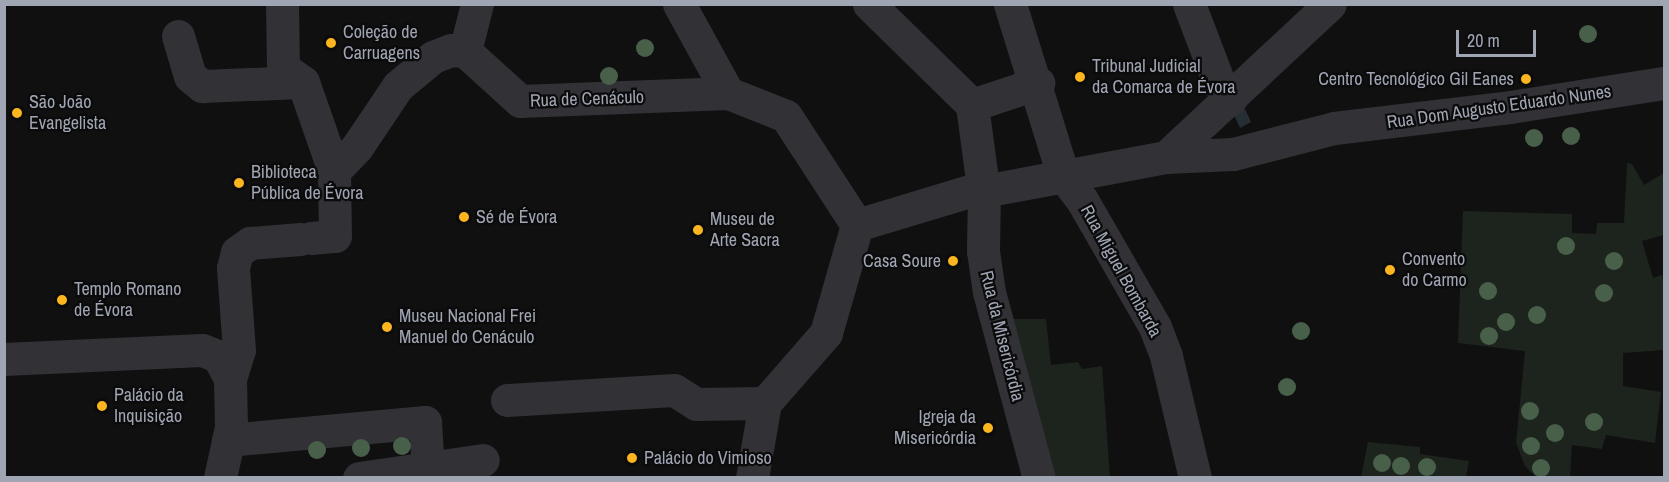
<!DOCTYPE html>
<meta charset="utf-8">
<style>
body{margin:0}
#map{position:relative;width:1669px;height:482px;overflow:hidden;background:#101011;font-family:"Archivo Narrow",sans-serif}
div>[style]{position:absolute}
.green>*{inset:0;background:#1c241d}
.water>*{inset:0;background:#262e35}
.minor>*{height:33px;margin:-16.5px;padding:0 16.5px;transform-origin:16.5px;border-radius:16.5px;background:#313136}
.trees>*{width:18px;height:18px;margin:-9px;border-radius:50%;background:#485f4a}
.dots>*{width:16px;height:16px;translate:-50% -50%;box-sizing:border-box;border:3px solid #0b0b0c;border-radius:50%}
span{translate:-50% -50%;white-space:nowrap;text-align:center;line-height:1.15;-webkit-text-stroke:4.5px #0b0b0c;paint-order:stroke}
.poi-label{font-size:18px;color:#a0a5b3}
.left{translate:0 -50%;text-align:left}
.right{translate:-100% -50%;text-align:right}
.street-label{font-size:18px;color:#a0a5b3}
.frame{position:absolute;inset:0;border:6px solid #a0a5b3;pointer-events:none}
.scale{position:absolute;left:1456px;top:30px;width:80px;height:27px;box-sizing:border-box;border:3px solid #a0a5b3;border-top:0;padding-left:8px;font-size:18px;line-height:21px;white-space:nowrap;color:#a0a5b3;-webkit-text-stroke:4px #0b0b0c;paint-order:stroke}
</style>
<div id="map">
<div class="green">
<div style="clip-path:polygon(1627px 163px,1632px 164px,1644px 185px,1664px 173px,1664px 235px,1642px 241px,1653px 278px,1662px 275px,1664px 283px,1664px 350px,1623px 353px,1623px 386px,1661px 392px,1655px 443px,1606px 435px,1602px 449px,1572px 445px,1570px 477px,1536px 477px,1525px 466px,1516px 443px,1525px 351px,1458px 343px,1463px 211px,1572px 214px,1572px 233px,1596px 234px,1597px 223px,1624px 223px)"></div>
<div style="clip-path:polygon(1007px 319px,1046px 319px,1051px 365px,1078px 362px,1082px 369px,1102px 366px,1110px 477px,1053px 477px)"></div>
<div style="clip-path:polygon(1368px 442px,1420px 447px,1420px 454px,1469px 461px,1466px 477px,1361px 477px)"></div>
</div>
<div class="water">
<div style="clip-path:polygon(1245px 109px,1251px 122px,1240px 128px,1234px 115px)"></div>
</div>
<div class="minor">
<div style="left:282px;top:4px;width:64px;rotate:89.1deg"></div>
<div style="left:283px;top:68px;width:24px;rotate:35deg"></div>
<div style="left:303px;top:82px;width:94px;rotate:70.8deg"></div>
<div style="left:679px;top:4px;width:102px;rotate:61.2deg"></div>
<div style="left:728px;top:93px;width:62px;rotate:21.6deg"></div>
<div style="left:786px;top:116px;width:130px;rotate:56.9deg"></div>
<div style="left:869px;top:4px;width:144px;rotate:44.4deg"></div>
<div style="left:1010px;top:4px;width:179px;rotate:72.8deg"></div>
<div style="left:1063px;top:175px;width:31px;rotate:53deg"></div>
<div style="left:1082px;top:200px;width:146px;rotate:60.1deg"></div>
<div style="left:1155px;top:327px;width:31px;rotate:69deg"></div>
<div style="left:1166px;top:356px;width:125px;rotate:76.6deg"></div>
<div style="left:1189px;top:4px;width:87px;rotate:69.1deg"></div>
<div style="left:1220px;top:85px;width:18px;rotate:56deg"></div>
<div style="left:178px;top:36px;width:42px;rotate:73.3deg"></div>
<div style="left:190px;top:76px;width:16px;rotate:40deg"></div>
<div style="left:202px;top:86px;width:101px;rotate:-2.3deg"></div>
<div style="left:465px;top:51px;width:74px;rotate:42.3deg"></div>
<div style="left:520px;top:101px;width:208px;rotate:-2.2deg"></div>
<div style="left:465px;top:51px;width:49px;rotate:-75.7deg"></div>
<div style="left:972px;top:105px;width:83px;rotate:82.4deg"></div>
<div style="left:972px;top:105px;width:70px;rotate:-18.4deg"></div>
<div style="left:1166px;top:157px;width:224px;rotate:-43deg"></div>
<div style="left:983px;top:187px;width:4px;rotate:76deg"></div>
<div style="left:984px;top:191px;width:185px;rotate:-10.6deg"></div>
<div style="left:1166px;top:157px;width:67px;rotate:-2.6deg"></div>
<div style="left:1233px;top:154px;width:104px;rotate:-14.4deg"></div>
<div style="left:1334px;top:128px;width:177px;rotate:-6.8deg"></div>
<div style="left:1510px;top:107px;width:156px;rotate:-8.9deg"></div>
<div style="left:984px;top:191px;width:60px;rotate:91deg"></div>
<div style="left:983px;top:251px;width:41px;rotate:81.7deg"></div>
<div style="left:989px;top:292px;width:193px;rotate:75deg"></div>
<div style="left:857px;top:225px;width:132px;rotate:-16.8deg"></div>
<div style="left:311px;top:238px;width:24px;rotate:-5deg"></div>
<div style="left:335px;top:236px;width:65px;rotate:-90.9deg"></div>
<div style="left:334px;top:171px;width:33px;rotate:-46deg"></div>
<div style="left:357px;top:147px;width:73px;rotate:-56.1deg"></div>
<div style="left:398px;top:86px;width:45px;rotate:-39.6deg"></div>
<div style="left:433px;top:57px;width:19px;rotate:-21deg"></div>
<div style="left:451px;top:50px;width:14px;rotate:4deg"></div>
<div style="left:4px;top:359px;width:198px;rotate:-2.6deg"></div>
<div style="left:202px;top:350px;width:17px;rotate:21deg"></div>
<div style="left:218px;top:356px;width:26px;rotate:62deg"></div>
<div style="left:230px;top:379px;width:48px;rotate:88.8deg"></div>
<div style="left:231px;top:427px;width:52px;rotate:102.2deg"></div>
<div style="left:230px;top:379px;width:30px;rotate:-73deg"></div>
<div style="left:239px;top:350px;width:82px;rotate:-94.2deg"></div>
<div style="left:233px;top:268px;width:16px;rotate:-76deg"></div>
<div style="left:237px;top:252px;width:16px;rotate:-35deg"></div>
<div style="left:250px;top:243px;width:50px;rotate:-4.6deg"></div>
<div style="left:507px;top:400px;width:167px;rotate:-3.4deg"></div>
<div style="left:674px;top:390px;width:26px;rotate:32deg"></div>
<div style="left:696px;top:404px;width:69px;rotate:-0.8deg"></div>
<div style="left:765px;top:403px;width:93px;rotate:-48.9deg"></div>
<div style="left:826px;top:333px;width:112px;rotate:-74deg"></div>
<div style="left:228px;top:440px;width:198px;rotate:-5.2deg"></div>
<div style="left:425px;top:422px;width:47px;rotate:86.3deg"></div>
<div style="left:359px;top:478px;width:125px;rotate:-8.3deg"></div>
<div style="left:752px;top:478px;width:76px;rotate:-80.2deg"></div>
</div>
<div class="trees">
<div style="left:1588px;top:34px"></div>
<div style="left:645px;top:48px"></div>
<div style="left:609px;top:76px"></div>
<div style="left:1571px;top:136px"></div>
<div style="left:1534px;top:138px"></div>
<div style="left:1566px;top:246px"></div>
<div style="left:1614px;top:261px"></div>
<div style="left:1488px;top:291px"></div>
<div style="left:1604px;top:293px"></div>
<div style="left:1537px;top:315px"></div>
<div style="left:1506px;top:322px"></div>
<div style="left:1301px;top:331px"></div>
<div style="left:1489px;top:336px"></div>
<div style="left:1287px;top:387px"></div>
<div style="left:1530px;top:411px"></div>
<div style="left:1594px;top:422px"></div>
<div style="left:1555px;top:433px"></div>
<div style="left:402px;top:446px"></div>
<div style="left:1531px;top:446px"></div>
<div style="left:361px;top:448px"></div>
<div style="left:317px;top:450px"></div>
<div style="left:1382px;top:463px"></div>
<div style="left:1401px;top:466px"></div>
<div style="left:1427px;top:467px"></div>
<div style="left:1541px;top:468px"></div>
</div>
<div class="dots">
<div style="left:331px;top:43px;background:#fab51f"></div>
<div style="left:1080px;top:77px;background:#fab51f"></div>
<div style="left:1526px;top:79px;background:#fab51f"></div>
<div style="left:17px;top:113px;background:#fab51f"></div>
<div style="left:239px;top:183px;background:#fab51f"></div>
<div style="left:464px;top:217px;background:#fab51f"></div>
<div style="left:698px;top:230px;background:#fab51f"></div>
<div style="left:953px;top:261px;background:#fab51f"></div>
<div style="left:1390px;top:270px;background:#fab51f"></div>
<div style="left:62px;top:300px;background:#fab51f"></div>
<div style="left:387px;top:327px;background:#fab51f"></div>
<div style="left:102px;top:406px;background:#fab51f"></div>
<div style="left:988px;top:428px;background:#fab51f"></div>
<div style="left:632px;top:458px;background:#fab51f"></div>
</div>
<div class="poi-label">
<span class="left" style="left:343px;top:43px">Coleção de<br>Carruagens</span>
<span class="left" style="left:1092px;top:77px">Tribunal Judicial<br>da Comarca de Évora</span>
<span class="right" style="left:1514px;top:79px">Centro Tecnológico Gil Eanes</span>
<span class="left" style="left:29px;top:113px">São João<br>Evangelista</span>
<span class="left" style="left:251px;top:183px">Biblioteca<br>Pública de Évora</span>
<span class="left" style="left:476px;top:217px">Sé de Évora</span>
<span class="left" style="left:710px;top:230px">Museu de<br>Arte Sacra</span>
<span class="left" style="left:1402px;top:270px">Convento<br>do Carmo</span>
<span class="right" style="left:941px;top:261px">Casa Soure</span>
<span class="left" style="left:74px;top:300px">Templo Romano<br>de Évora</span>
<span class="left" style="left:399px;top:327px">Museu Nacional Frei<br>Manuel do Cenáculo</span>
<span class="left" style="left:114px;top:406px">Palácio da<br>Inquisição</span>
<span class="right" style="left:976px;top:428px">Igreja da<br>Misericórdia</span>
<span class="left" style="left:644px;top:458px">Palácio do Vimioso</span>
</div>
<div class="street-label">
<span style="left:587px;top:99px;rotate:-2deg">Rua de Cenáculo</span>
<span style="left:1499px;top:107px;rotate:-8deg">Rua Dom Augusto Eduardo Nunes</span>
<span style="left:1121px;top:271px;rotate:61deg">Rua Miguel Bombarda</span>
<span style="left:1002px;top:336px;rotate:76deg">Rua da Misericórdia</span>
</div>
<div class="frame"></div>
<div class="scale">20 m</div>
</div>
